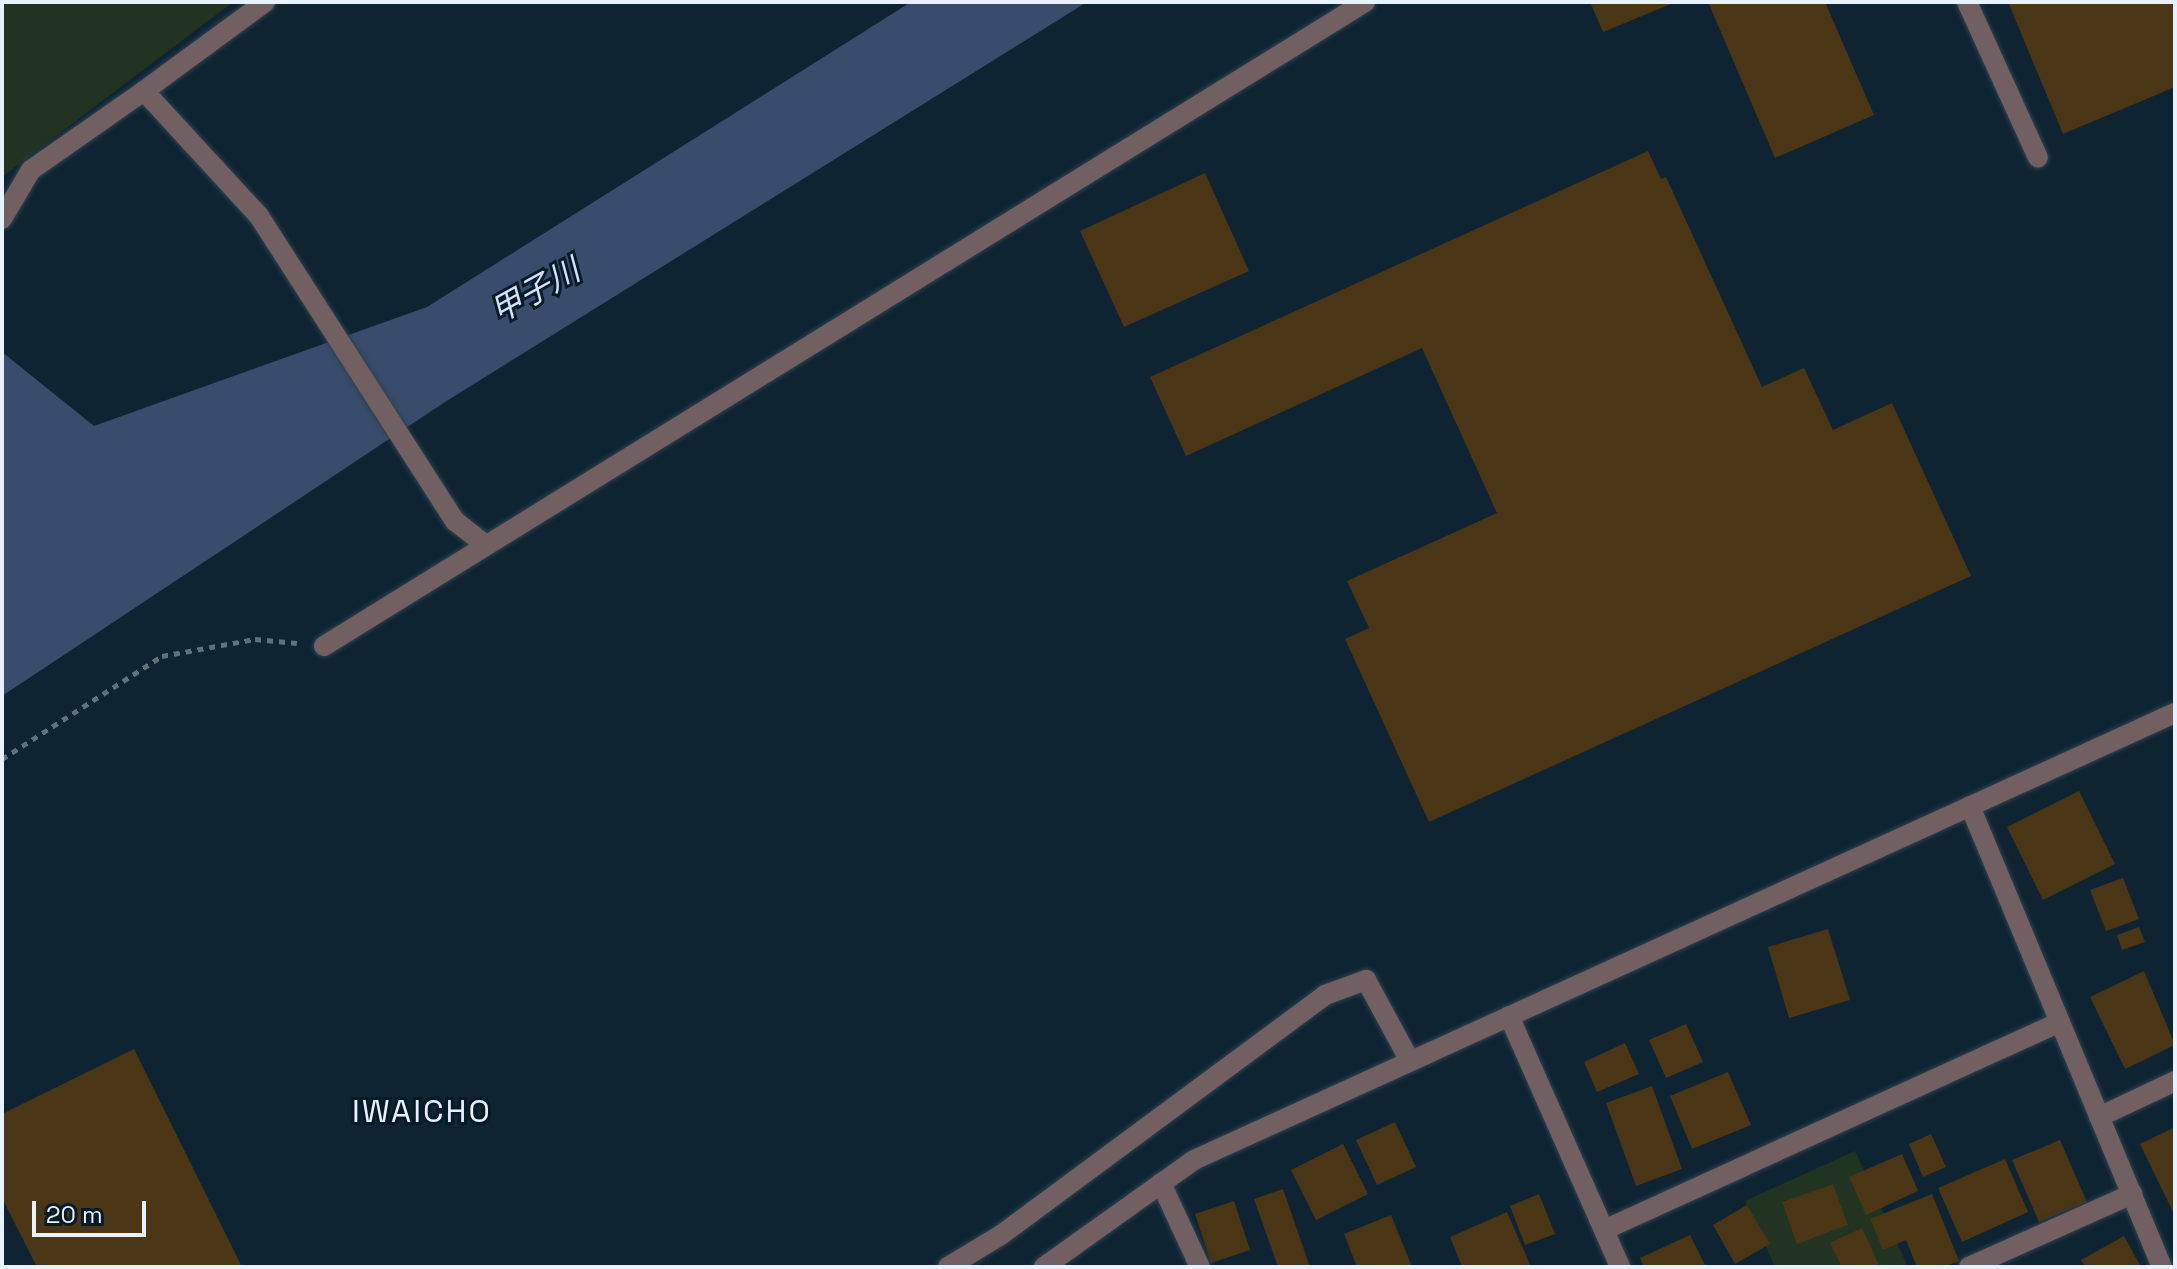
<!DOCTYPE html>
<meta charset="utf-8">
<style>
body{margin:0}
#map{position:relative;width:2177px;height:1269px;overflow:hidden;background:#0f2432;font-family:"Space Grotesk","Noto Sans JP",sans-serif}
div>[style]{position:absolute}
.green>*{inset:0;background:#213321}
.water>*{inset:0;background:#384d6b}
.building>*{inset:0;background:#4a3514}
.path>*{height:5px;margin-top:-2.5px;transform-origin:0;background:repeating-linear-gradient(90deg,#60717e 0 6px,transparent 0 12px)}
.roads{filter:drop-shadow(0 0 2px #2d414e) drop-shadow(0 0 2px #2d414e)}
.minor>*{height:20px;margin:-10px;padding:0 10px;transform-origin:10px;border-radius:10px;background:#725f62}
span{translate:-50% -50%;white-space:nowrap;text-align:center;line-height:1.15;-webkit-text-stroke:6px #061a28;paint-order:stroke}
.water-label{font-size:32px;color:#d3e2f9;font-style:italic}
.neighbourhood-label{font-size:32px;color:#e6f2fd;letter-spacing:2px}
.frame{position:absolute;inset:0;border:4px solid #e6f2fd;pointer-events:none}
.scale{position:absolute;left:32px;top:1201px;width:114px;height:36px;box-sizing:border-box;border:4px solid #e6f2fd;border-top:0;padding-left:10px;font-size:24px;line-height:28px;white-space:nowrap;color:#e6f2fd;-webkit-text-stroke:6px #061a28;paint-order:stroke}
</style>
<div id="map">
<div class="green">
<div style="clip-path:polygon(2px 2px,233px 2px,2px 177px)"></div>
<div style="clip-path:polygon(1855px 1151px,1908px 1267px,1775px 1267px,1745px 1201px)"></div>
</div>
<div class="water">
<div style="clip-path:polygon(911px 2px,1087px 2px,445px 402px,2px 696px,2px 352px,94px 426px,427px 307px)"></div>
</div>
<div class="building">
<div style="clip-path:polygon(1590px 2px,1676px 2px,1603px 32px)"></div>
<div style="clip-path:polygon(1708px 2px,1825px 2px,1874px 115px,1775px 158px)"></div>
<div style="clip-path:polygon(2008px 2px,2175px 2px,2175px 87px,2063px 134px)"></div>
<div style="clip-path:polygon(1648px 151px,1661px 179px,1666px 177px,1762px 387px,1804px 368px,1833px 430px,1892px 403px,1971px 576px,1429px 822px,1345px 639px,1369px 628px,1347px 581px,1497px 513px,1422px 348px,1186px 456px,1150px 377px)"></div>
<div style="clip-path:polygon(1205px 173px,1249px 271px,1124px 327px,1080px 231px)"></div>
<div style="clip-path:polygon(2079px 791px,2115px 864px,2043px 900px,2007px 827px)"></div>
<div style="clip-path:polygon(2123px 878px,2139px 919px,2106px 931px,2090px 890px)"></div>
<div style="clip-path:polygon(2139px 927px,2145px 942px,2122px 950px,2117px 935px)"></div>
<div style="clip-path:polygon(1828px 929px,1850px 1000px,1789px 1018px,1768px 947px)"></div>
<div style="clip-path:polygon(2144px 971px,2175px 1045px,2125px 1069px,2090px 997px)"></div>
<div style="clip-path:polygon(1686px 1024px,1703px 1062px,1666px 1078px,1649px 1040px)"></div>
<div style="clip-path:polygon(1625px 1043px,1639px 1074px,1597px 1092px,1584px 1062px)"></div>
<div style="clip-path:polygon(134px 1049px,242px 1267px,37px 1267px,2px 1198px,2px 1114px)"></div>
<div style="clip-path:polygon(1728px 1072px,1751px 1125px,1692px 1149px,1670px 1096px)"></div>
<div style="clip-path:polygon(1652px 1086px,1682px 1169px,1636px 1186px,1606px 1103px)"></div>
<div style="clip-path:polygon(1395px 1122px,1416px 1167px,1377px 1185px,1356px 1140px)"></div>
<div style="clip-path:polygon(2175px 1127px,2175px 1216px,2140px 1144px)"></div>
<div style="clip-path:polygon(1931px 1134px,1946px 1167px,1923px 1177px,1909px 1144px)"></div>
<div style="clip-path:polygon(2060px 1140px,2087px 1202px,2039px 1222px,2012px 1160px)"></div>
<div style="clip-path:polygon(1343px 1144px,1368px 1194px,1316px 1220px,1291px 1170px)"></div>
<div style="clip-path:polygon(1902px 1154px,1918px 1191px,1866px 1215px,1849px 1177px)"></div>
<div style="clip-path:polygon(2005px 1159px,2028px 1212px,1962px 1242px,1938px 1188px)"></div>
<div style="clip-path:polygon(1833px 1184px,1848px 1225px,1797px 1244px,1782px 1202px)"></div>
<div style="clip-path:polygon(1283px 1189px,1310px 1267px,1278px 1267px,1254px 1199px)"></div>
<div style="clip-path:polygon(1539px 1194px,1555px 1234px,1525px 1245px,1510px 1206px)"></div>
<div style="clip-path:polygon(1932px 1194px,1959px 1261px,1944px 1267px,1917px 1267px,1906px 1240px,1883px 1250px,1870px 1219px)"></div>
<div style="clip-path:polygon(1234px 1201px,1250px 1250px,1211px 1263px,1195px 1214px)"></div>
<div style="clip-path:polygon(1747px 1205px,1770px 1244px,1735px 1264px,1713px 1225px)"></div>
<div style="clip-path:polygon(1507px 1212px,1531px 1267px,1462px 1267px,1450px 1237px)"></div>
<div style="clip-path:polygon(1391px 1215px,1412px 1267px,1357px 1267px,1344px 1234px)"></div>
<div style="clip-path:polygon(1862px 1228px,1880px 1267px,1842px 1267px,1830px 1243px)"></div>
<div style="clip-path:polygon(1690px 1235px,1706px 1267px,1644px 1267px,1640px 1258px)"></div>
<div style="clip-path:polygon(2124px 1236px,2141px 1267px,2085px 1267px,2081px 1260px)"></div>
</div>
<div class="path">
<div style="left:2px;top:759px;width:190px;rotate:-32.8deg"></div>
<div style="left:162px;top:656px;width:95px;rotate:-10.4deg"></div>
<div style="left:255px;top:639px;width:42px;rotate:5.4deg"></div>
</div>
<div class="roads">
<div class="minor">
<div style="left:1967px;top:2px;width:171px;rotate:65.5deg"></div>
<div style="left:144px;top:91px;width:150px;rotate:-36.3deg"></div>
<div style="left:2px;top:219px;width:57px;rotate:-59.4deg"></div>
<div style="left:31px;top:170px;width:138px;rotate:-35deg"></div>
<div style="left:144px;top:91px;width:170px;rotate:47.4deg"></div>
<div style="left:259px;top:216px;width:363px;rotate:57.3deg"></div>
<div style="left:455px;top:521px;width:39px;rotate:38deg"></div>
<div style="left:324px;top:646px;width:1224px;rotate:-31.74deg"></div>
<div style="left:1970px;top:806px;width:499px;rotate:67.4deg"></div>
<div style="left:1509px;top:1016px;width:274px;rotate:66.1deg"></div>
<div style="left:2099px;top:1117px;width:84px;rotate:-25.3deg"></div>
<div style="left:1161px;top:1183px;width:93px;rotate:65.1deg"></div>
<div style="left:1604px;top:1230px;width:501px;rotate:-24.52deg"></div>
<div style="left:948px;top:1267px;width:62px;rotate:-31.1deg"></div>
<div style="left:1001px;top:1235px;width:403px;rotate:-36.5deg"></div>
<div style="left:1325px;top:995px;width:44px;rotate:-20.1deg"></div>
<div style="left:1366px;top:980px;width:92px;rotate:61.5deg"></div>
<div style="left:1044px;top:1267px;width:184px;rotate:-35.5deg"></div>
<div style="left:1194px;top:1160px;width:1078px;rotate:-24.5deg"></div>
<div style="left:1969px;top:1267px;width:179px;rotate:-24.1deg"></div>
</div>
</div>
<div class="water-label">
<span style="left:535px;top:291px;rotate:-29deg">甲子川</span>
</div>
<div class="neighbourhood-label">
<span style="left:422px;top:1111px">IWAICHO</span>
</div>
<div class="frame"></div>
<div class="scale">20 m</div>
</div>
